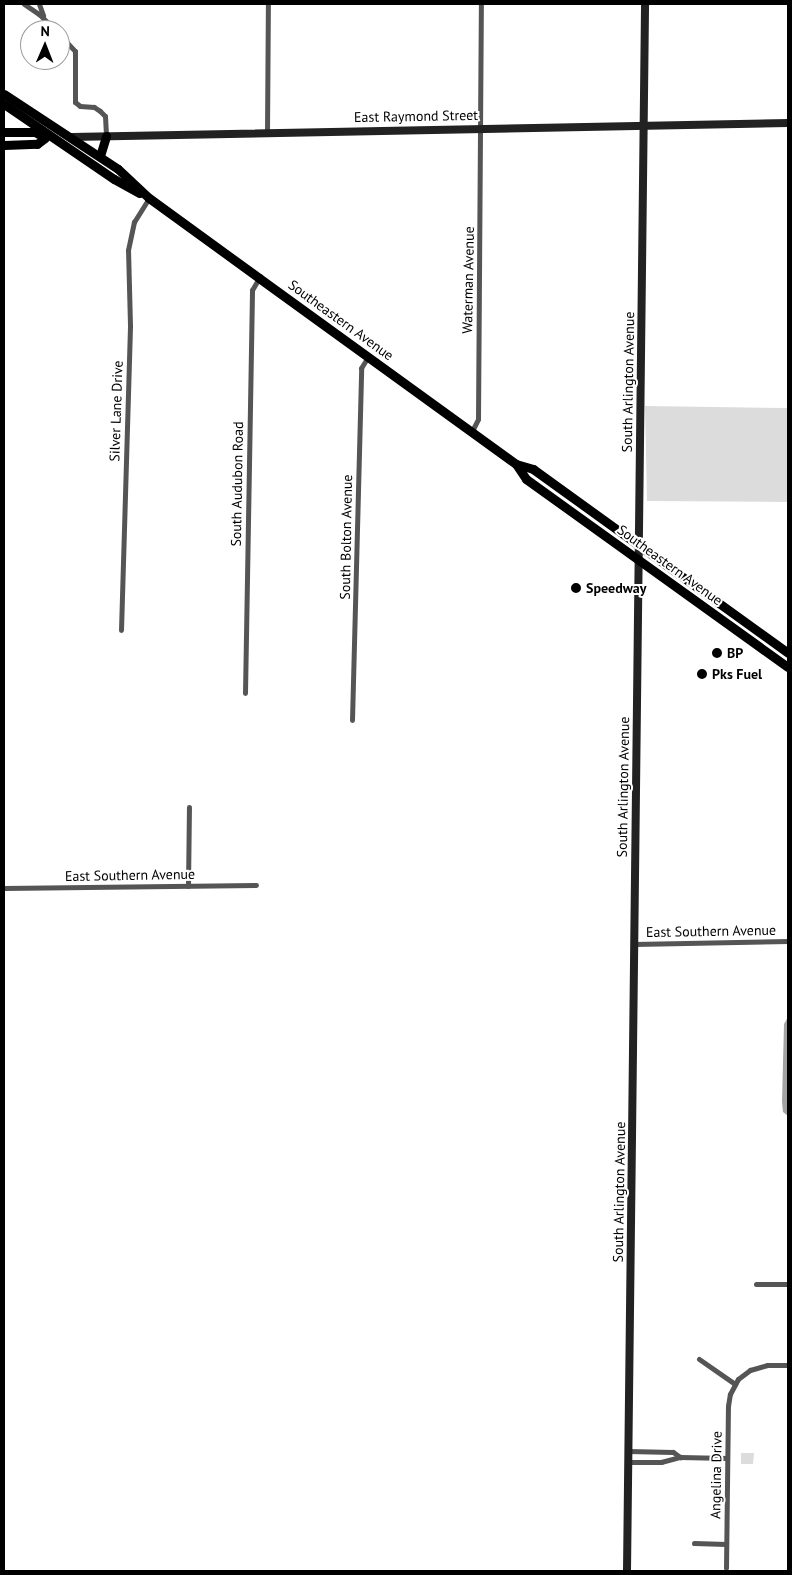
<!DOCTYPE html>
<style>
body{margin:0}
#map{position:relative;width:792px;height:1575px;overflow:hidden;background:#fff;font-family:"PT Sans",sans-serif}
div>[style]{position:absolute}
.green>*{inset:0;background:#dcdcdc}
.water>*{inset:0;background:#a3a3a3}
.minor>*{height:5px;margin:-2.5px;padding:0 2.5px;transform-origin:2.5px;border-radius:2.5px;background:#555}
.secondary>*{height:8px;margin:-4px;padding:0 4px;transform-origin:4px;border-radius:4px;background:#222}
.primary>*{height:9px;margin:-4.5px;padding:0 4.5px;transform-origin:4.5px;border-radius:4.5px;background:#000}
.dots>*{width:14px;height:14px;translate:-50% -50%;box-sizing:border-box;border:2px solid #fff;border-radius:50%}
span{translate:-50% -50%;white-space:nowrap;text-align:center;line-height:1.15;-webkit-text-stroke:4px #fff;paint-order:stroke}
.street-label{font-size:14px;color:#000}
.poi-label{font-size:14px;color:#000;font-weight:700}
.left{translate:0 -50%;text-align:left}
.frame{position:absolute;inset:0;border:5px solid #000;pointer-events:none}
.north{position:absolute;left:20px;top:20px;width:50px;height:50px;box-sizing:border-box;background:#fff;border:1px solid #999;border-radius:50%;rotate:1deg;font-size:14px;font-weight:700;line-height:20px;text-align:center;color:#000}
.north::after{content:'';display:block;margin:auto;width:18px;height:22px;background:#000;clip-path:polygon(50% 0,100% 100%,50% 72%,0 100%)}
</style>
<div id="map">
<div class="green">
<div style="clip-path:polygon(645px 406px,788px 408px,788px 502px,647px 501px)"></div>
<div style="clip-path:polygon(741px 1453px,754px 1453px,753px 1464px,741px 1464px)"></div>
</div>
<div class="water">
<div style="clip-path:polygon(788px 1017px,788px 1116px,783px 1112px,782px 1102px,784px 1024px)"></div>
</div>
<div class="minor">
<div style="left:24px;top:4px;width:18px;rotate:34deg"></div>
<div style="left:39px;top:14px;width:23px;rotate:45deg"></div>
<div style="left:39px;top:4px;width:12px;rotate:70deg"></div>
<div style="left:60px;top:35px;width:22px;rotate:47deg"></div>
<div style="left:75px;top:51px;width:51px;rotate:90deg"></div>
<div style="left:75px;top:102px;width:6px;rotate:39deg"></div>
<div style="left:80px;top:106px;width:14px;rotate:4deg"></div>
<div style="left:94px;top:107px;width:7px;rotate:34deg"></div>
<div style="left:100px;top:111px;width:7px;rotate:45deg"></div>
<div style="left:105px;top:116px;width:20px;rotate:87deg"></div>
<div style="left:267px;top:133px;width:129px;rotate:-89.6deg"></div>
<div style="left:472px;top:431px;width:13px;rotate:-63deg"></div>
<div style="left:478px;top:419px;width:415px;rotate:-89.6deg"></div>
<div style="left:121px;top:630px;width:305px;rotate:-88.3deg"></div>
<div style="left:130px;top:325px;width:75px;rotate:-91.5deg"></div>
<div style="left:128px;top:250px;width:29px;rotate:-78deg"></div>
<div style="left:134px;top:222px;width:28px;rotate:-58deg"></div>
<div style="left:245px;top:693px;width:403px;rotate:-89deg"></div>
<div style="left:252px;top:290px;width:14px;rotate:-60deg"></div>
<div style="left:352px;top:720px;width:352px;rotate:-88.5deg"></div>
<div style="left:361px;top:368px;width:13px;rotate:-58deg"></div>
<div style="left:188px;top:886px;width:79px;rotate:-89.3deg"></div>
<div style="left:4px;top:888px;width:252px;rotate:-0.7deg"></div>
<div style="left:634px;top:944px;width:154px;rotate:-1.1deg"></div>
<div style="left:756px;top:1284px;width:32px"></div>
<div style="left:699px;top:1359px;width:44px;rotate:34.8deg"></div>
<div style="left:628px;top:1451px;width:45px;rotate:1.3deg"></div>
<div style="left:673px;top:1452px;width:9px;rotate:36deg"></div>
<div style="left:628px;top:1462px;width:33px"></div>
<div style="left:661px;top:1462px;width:20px;rotate:-15deg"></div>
<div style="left:680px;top:1457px;width:47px;rotate:1.2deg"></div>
<div style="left:694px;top:1543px;width:32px;rotate:2deg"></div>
<div style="left:726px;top:1568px;width:162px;rotate:-89.3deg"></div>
<div style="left:728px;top:1406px;width:12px;rotate:-81deg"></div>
<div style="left:730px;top:1394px;width:17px;rotate:-62deg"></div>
<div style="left:738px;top:1379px;width:15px;rotate:-37deg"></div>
<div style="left:750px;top:1370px;width:18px;rotate:-16deg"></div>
<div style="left:767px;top:1365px;width:21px"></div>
</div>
<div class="secondary">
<div style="left:72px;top:137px;width:716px;rotate:-1.12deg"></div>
<div style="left:627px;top:1571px;width:1567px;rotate:-89.34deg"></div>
</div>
<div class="primary">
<div style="left:4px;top:94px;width:136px;rotate:33.3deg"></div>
<div style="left:118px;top:169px;width:42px;rotate:43.1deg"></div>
<div style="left:149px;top:198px;width:136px;rotate:36deg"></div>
<div style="left:259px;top:278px;width:317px;rotate:35.9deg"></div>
<div style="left:516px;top:464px;width:18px;rotate:16deg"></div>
<div style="left:533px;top:469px;width:314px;rotate:35.8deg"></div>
<div style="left:4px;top:104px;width:133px;rotate:34.3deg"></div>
<div style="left:114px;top:179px;width:29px;rotate:29deg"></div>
<div style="left:4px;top:132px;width:31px"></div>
<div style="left:35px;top:132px;width:10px;rotate:29deg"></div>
<div style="left:4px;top:145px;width:33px;rotate:-2deg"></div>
<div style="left:37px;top:144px;width:10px;rotate:-37deg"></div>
<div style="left:100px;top:156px;width:21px;rotate:-73deg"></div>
<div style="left:516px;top:464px;width:18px;rotate:56deg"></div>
<div style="left:526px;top:479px;width:322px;rotate:35.7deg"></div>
</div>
<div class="dots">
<div style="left:576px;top:588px;background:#000"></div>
<div style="left:717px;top:653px;background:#000"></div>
<div style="left:702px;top:674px;background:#000"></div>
</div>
<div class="street-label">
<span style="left:416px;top:116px;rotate:-1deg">East Raymond Street</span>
<span style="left:468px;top:280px;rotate:-89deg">Waterman Avenue</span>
<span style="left:341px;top:320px;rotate:36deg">Southeastern Avenue</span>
<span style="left:628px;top:382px;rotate:-89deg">South Arlington Avenue</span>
<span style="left:116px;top:411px;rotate:-88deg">Silver Lane Drive</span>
<span style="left:237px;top:484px;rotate:-89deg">South Audubon Road</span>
<span style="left:346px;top:537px;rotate:-89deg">South Bolton Avenue</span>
<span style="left:670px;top:565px;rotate:36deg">Southeastern Avenue</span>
<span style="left:623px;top:787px;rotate:-89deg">South Arlington Avenue</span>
<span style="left:130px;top:875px;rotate:-1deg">East Southern Avenue</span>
<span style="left:711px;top:931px;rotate:-1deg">East Southern Avenue</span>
<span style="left:619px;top:1192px;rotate:-89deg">South Arlington Avenue</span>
<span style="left:716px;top:1475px;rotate:-89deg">Angelina Drive</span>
</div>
<div class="poi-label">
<span class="left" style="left:586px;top:588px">Speedway</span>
<span class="left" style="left:727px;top:653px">BP</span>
<span class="left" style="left:712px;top:674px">Pks Fuel</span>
</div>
<div class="frame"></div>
<div class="north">N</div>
</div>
